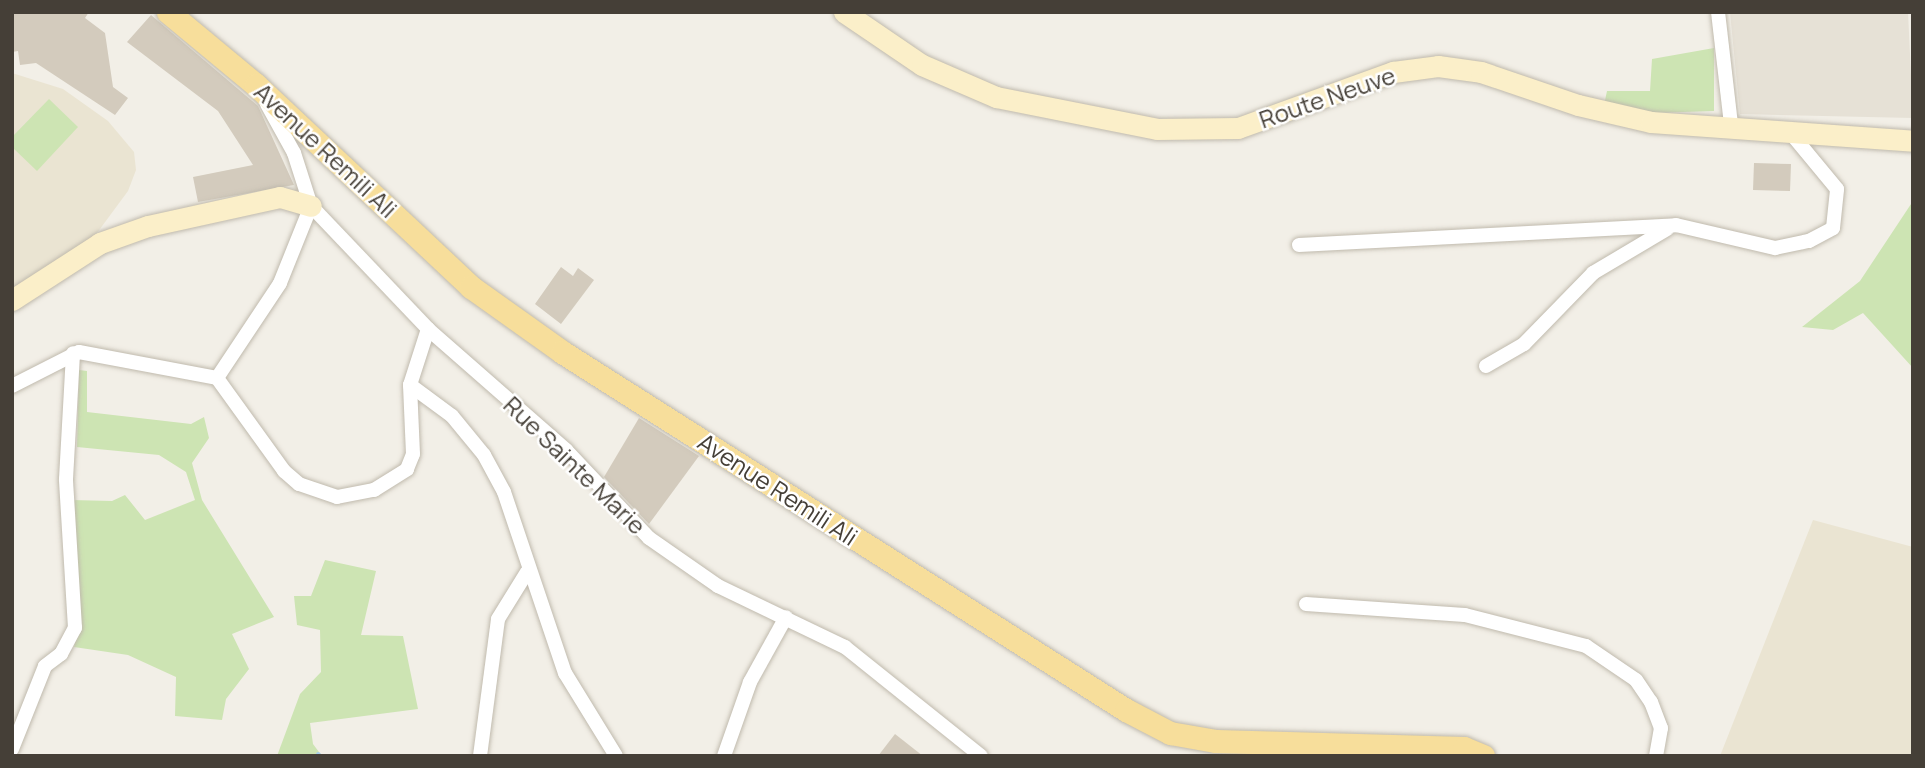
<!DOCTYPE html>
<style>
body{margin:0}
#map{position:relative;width:1925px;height:768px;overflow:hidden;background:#f2efe7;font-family:Manrope,sans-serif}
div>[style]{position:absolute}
.residential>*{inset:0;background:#e6e1d6}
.education>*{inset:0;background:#eae4d2}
.green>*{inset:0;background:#cde4b3}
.stream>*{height:5px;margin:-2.5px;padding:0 2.5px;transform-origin:2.5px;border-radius:2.5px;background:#a7ceeb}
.building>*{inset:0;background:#d3cbbd}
.roads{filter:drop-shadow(0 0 2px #c0baad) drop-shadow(0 0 2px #c0baad)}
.street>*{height:14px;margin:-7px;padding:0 7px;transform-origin:7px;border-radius:7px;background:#fff}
.secondary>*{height:21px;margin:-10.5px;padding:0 10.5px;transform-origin:10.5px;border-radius:10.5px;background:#fbefc9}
.primary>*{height:23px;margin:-11.5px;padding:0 11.5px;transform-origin:11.5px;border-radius:11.5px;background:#f7de9b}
span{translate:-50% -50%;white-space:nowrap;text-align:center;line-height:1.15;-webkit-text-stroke:5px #fff;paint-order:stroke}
.street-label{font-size:24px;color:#453f37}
.frame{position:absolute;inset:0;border:14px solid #453f37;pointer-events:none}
</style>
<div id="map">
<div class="residential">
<div style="clip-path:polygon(1730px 12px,1908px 12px,1913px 118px,1740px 114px)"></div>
</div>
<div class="education">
<div style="clip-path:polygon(12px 73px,63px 89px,108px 121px,134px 152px,136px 170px,128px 191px,80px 256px,12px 300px)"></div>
<div style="clip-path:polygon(1813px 520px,1913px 547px,1913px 756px,1720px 756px)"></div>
</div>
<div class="green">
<div style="clip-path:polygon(1714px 48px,1714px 111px,1652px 113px,1604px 105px,1607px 91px,1650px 91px,1652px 59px)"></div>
<div style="clip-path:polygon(49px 99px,78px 127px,37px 171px,12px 147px,12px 137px)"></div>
<div style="clip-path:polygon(1913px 201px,1913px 368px,1863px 313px,1833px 330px,1802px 327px,1860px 281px)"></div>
<div style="clip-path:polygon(79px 370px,87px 371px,87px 412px,191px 424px,204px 417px,209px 438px,192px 463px,202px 500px,274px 617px,232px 634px,249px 669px,226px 699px,222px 720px,175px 716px,176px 677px,128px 655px,74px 647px,80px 619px,71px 500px,112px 501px,125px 495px,145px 520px,195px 500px,186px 472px,159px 455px,77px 447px)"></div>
<div style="clip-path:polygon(325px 560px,376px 571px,361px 635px,403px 636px,418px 709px,310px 723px,313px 744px,322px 756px,277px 756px,300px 694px,321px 672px,320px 630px,297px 625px,294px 596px,311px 596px)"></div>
</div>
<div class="stream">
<div style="left:317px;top:756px;width:2px;rotate:-63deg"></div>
</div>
<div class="building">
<div style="clip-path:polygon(12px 12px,89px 12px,85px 18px,105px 33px,113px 87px,128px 98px,115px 115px,36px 63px,20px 65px,18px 51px,12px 52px)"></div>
<div style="clip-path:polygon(151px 15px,258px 106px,294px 185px,198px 202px,193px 177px,253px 165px,218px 111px,127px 42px)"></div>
<div style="clip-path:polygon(1754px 163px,1791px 164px,1790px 191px,1753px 190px)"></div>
<div style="clip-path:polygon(561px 267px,573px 276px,578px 268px,594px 280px,561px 324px,535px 304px)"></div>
<div style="clip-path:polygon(639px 418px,699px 456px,649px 524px,604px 477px)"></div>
<div style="clip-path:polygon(895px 734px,923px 756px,878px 756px)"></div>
</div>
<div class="roads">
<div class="street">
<div style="left:1718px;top:12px;width:114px;rotate:83.4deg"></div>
<div style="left:267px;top:104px;width:56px;rotate:61.1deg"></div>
<div style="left:294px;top:153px;width:56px;rotate:72.2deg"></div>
<div style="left:311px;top:206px;width:170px;rotate:46.4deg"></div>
<div style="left:428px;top:329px;width:184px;rotate:41.2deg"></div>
<div style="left:566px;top:450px;width:121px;rotate:46.7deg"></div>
<div style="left:649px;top:538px;width:84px;rotate:34.8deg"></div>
<div style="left:718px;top:586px;width:141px;rotate:25.7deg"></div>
<div style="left:845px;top:647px;width:174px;rotate:38.7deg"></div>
<div style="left:1299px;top:245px;width:378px;rotate:-3deg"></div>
<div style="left:1676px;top:225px;width:102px;rotate:13.1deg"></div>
<div style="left:1775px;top:248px;width:35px;rotate:-12deg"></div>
<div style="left:1809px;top:241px;width:27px;rotate:-28deg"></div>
<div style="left:1833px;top:228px;width:39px;rotate:-84deg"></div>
<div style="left:1837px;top:189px;width:75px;rotate:-129.6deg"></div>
<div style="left:428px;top:329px;width:59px;rotate:107.8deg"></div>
<div style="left:410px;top:385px;width:52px;rotate:36.4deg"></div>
<div style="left:452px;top:416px;width:50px;rotate:50.6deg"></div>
<div style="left:484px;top:455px;width:42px;rotate:61.6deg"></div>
<div style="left:504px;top:492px;width:191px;rotate:71.4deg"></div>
<div style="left:565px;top:673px;width:97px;rotate:58.4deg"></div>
<div style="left:1486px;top:366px;width:44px;rotate:-30.1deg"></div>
<div style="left:1524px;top:344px;width:99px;rotate:-45.8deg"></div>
<div style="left:1593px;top:273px;width:86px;rotate:-30.7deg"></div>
<div style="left:217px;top:378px;width:114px;rotate:-56.4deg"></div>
<div style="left:280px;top:283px;width:83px;rotate:-68.1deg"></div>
<div style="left:12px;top:386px;width:75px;rotate:-26.9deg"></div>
<div style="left:79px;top:352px;width:140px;rotate:10.7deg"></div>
<div style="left:217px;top:378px;width:115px;rotate:54.2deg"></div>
<div style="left:284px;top:471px;width:20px;rotate:41deg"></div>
<div style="left:299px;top:484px;width:40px;rotate:18.9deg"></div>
<div style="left:337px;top:497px;width:38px;rotate:-11deg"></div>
<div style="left:374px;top:490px;width:39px;rotate:-32deg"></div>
<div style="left:407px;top:469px;width:16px;rotate:-68deg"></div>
<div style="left:413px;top:454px;width:69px;rotate:-92.5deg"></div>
<div style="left:1306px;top:604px;width:159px;rotate:4deg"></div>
<div style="left:1465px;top:615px;width:125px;rotate:14.4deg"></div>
<div style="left:1586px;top:646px;width:60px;rotate:34.2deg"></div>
<div style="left:1636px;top:680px;width:27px;rotate:56deg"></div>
<div style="left:1651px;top:702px;width:28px;rotate:69deg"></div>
<div style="left:1661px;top:728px;width:28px;rotate:100deg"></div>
<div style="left:12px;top:749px;width:89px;rotate:-68.3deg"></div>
<div style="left:45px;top:666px;width:20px;rotate:-37deg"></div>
<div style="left:61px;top:654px;width:30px;rotate:-62deg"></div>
<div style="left:75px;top:628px;width:149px;rotate:-93.5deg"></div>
<div style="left:66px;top:479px;width:126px;rotate:-86.8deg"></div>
<div style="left:480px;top:756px;width:138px;rotate:-82.5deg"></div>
<div style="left:498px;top:619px;width:55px;rotate:-58.3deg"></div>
<div style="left:724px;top:756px;width:78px;rotate:-70.6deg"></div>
<div style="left:750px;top:682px;width:74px;rotate:-61deg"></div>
</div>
<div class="secondary">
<div style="left:844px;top:12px;width:94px;rotate:34.2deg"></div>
<div style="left:922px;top:65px;width:81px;rotate:23.4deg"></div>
<div style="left:996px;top:97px;width:164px;rotate:11.2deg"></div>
<div style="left:1157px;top:129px;width:81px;rotate:-0.7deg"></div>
<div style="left:1238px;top:128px;width:165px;rotate:-19.9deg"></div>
<div style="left:1393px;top:72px;width:45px;rotate:-7.6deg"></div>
<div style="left:1438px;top:66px;width:43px;rotate:7.9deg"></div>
<div style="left:1481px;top:72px;width:102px;rotate:18.8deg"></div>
<div style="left:1578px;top:105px;width:75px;rotate:13.1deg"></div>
<div style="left:1651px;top:122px;width:263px;rotate:4.1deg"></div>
<div style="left:12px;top:300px;width:105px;rotate:-32.9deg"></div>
<div style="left:100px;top:243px;width:51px;rotate:-19.5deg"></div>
<div style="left:148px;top:226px;width:135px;rotate:-12.4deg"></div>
<div style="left:280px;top:197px;width:32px;rotate:16deg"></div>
</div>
<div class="primary">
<div style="left:168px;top:12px;width:114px;rotate:39.7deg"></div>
<div style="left:256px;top:85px;width:295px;rotate:43.2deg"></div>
<div style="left:471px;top:287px;width:112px;rotate:35.5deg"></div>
<div style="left:562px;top:352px;width:668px;rotate:32.41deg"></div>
<div style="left:1126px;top:710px;width:50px;rotate:27.6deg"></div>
<div style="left:1170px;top:733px;width:47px;rotate:9.9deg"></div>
<div style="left:1216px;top:741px;width:248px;rotate:1.6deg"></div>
<div style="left:1464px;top:748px;width:21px;rotate:23deg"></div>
</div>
</div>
<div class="street-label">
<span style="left:1327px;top:97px;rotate:-19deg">Route Neuve</span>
<span style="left:326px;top:150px;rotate:43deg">Avenue Remili Ali</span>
<span style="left:575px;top:465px;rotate:44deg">Rue Sainte Marie</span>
<span style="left:778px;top:489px;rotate:33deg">Avenue Remili Ali</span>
</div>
<div class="frame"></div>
</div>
